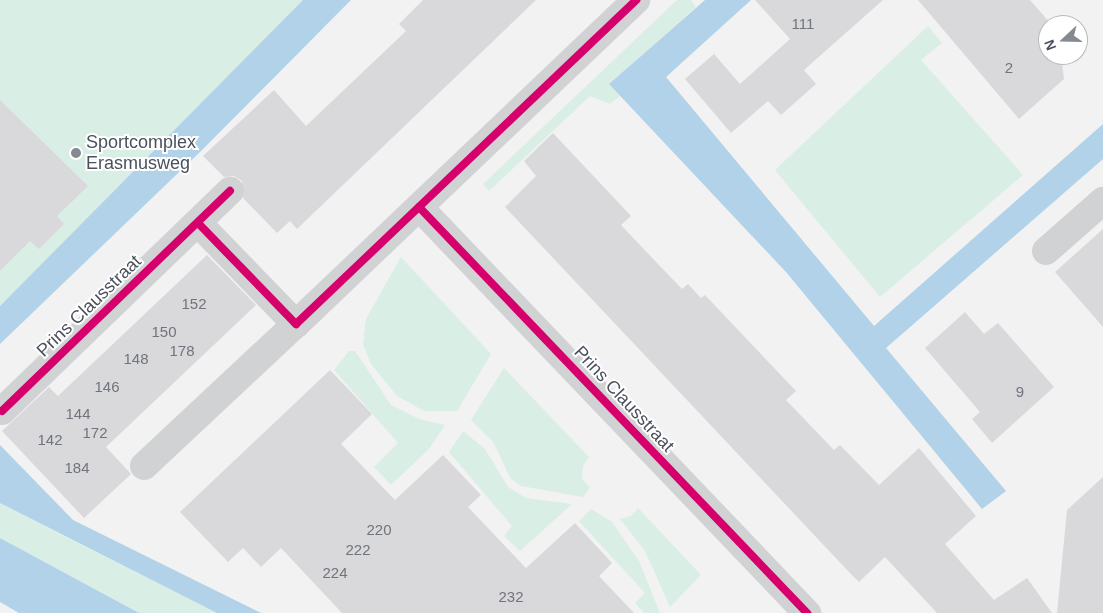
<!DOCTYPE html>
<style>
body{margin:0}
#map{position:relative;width:1103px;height:613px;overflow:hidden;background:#f2f2f2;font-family:Helvetica,sans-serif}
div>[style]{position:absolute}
.green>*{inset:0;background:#d9eee5}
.water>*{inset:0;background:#b1d2e8}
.building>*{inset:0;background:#d9d9db}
.street>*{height:28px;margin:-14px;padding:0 14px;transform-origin:14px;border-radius:14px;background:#d1d2d4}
.cycleway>*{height:8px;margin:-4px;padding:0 4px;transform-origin:4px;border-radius:4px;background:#d6006c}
.dots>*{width:14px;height:14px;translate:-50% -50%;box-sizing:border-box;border:2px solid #fff;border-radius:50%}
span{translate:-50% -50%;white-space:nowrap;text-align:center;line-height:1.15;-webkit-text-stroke:4px #fff;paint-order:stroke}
.number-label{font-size:15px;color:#6f747d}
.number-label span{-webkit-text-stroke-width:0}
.poi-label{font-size:18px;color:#4a505c}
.left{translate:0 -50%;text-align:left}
.street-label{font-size:18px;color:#4a505c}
.north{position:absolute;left:1038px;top:15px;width:50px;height:50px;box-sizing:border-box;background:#fff;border:1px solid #b7b9be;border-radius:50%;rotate:249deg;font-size:14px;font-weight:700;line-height:20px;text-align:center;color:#4a505c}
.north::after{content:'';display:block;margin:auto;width:18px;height:22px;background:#858990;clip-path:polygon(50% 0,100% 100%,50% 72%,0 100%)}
</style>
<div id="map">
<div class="green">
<div style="clip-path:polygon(0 0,303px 0,0 306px)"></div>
<div style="clip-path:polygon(677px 0,691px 0,696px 7px,609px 84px,620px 96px,610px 104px,590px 96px,489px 191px,483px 184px)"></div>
<div style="clip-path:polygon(928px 26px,942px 43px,921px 60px,1023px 175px,880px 297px,775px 170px)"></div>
<div style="clip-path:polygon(401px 257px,491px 354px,457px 411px,424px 411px,397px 396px,371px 364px,363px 344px,366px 319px)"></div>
<div style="clip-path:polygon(349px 351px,355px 351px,391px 405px,419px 419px,445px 425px,429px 449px,391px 485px,374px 467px,398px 443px,334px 370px)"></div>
<div style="clip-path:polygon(504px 368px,589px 457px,583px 466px,582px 479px,590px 488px,583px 497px,521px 486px,511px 479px,493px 442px,471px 420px)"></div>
<div style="clip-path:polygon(463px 431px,485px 449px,508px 487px,526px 498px,572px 504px,520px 551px,504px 536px,512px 526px,449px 452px)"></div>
<div style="clip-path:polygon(0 503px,50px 529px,217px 613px,139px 613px,0 538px)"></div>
<div style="clip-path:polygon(638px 508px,701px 575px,670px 607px,645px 551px,620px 519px,631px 516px)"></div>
<div style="clip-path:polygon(591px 509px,612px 522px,639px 561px,660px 613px,644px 613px,635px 603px,645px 593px,579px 521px)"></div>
</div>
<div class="water">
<div style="clip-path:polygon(303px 0,351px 0,201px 151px,0 344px,0 306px)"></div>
<div style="clip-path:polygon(705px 0,751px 0,666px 77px,874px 326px,1103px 124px,1103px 159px,886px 348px,1006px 491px,982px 509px,786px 272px,609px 84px)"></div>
<div style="clip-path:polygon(0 445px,73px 520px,261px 613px,217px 613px,0 503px)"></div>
<div style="clip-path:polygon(0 538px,139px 613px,19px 613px,0 602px)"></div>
</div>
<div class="building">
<div style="clip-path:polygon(423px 0,536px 0,297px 229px,290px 221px,277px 233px,243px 198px,242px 181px,234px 176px,224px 177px,203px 156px,274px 90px,306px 126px,406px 31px,399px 24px)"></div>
<div style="clip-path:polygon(755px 0,883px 0,804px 70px,816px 84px,781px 115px,768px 101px,731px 133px,685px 79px,714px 54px,740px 84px,790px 39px)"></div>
<div style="clip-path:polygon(918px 0,1030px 0,1052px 25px,1048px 25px,1048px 55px,1061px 55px,1064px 79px,1019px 119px)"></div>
<div style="clip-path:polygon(0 100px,88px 186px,57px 216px,64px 224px,39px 249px,30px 241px,0 271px)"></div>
<div style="clip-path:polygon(553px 133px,631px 216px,621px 225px,658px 264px,682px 289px,688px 284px,701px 298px,705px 295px,796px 391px,786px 400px,834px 450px,840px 445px,879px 485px,919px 448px,976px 516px,945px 544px,994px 600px,1027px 578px,1052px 613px,937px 613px,885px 557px,859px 582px,849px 572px,505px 207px,536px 176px,524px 161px)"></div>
<div style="clip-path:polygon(1103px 229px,1103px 327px,1055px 272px)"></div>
<div style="clip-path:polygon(207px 255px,256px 305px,106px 447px,131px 474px,84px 518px,2px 431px,49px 387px,58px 396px)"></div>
<div style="clip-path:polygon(965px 312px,984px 334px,998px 323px,1054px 387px,992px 443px,972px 419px,980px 412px,925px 348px)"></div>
<div style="clip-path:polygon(330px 370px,372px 414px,341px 444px,395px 500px,443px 455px,481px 495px,468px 507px,526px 568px,575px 523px,612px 563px,599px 576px,634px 613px,342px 613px,281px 548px,261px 567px,243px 548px,228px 562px,180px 512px)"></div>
<div style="clip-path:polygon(1103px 477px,1103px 613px,1057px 613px,1067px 510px)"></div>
</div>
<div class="street">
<div style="left:419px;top:207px;width:562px;rotate:46.3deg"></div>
<div style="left:198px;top:223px;width:141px;rotate:45.9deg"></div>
<div style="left:296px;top:324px;width:470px;rotate:-43.6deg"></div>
<div style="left:1046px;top:251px;width:76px;rotate:-41.3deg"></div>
<div style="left:2px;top:411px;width:317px;rotate:-44deg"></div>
<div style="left:144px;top:466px;width:208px;rotate:-43.1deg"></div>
</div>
<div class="cycleway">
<div style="left:419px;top:207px;width:562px;rotate:46.3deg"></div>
<div style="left:198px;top:223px;width:141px;rotate:45.9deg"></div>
<div style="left:296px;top:324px;width:470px;rotate:-43.6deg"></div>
<div style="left:2px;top:411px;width:317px;rotate:-44deg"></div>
</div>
<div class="dots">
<div style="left:76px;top:153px;background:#858990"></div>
</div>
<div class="number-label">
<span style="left:803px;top:24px">111</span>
<span style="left:1009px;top:68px">2</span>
<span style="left:194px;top:304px">152</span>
<span style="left:164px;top:332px">150</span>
<span style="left:182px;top:351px">178</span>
<span style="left:136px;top:359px">148</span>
<span style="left:107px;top:387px">146</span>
<span style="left:1020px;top:392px">9</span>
<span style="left:78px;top:414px">144</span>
<span style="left:95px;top:433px">172</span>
<span style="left:50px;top:440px">142</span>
<span style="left:77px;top:468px">184</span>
<span style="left:379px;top:530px">220</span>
<span style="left:358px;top:550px">222</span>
<span style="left:335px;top:573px">224</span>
<span style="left:511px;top:597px">232</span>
</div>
<div class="poi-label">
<span class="left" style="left:86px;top:153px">Sportcomplex<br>Erasmusweg</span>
</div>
<div class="street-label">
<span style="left:89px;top:306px;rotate:-44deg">Prins Clausstraat</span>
<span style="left:624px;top:399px;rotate:47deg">Prins Clausstraat</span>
</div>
<div class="north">N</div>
</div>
